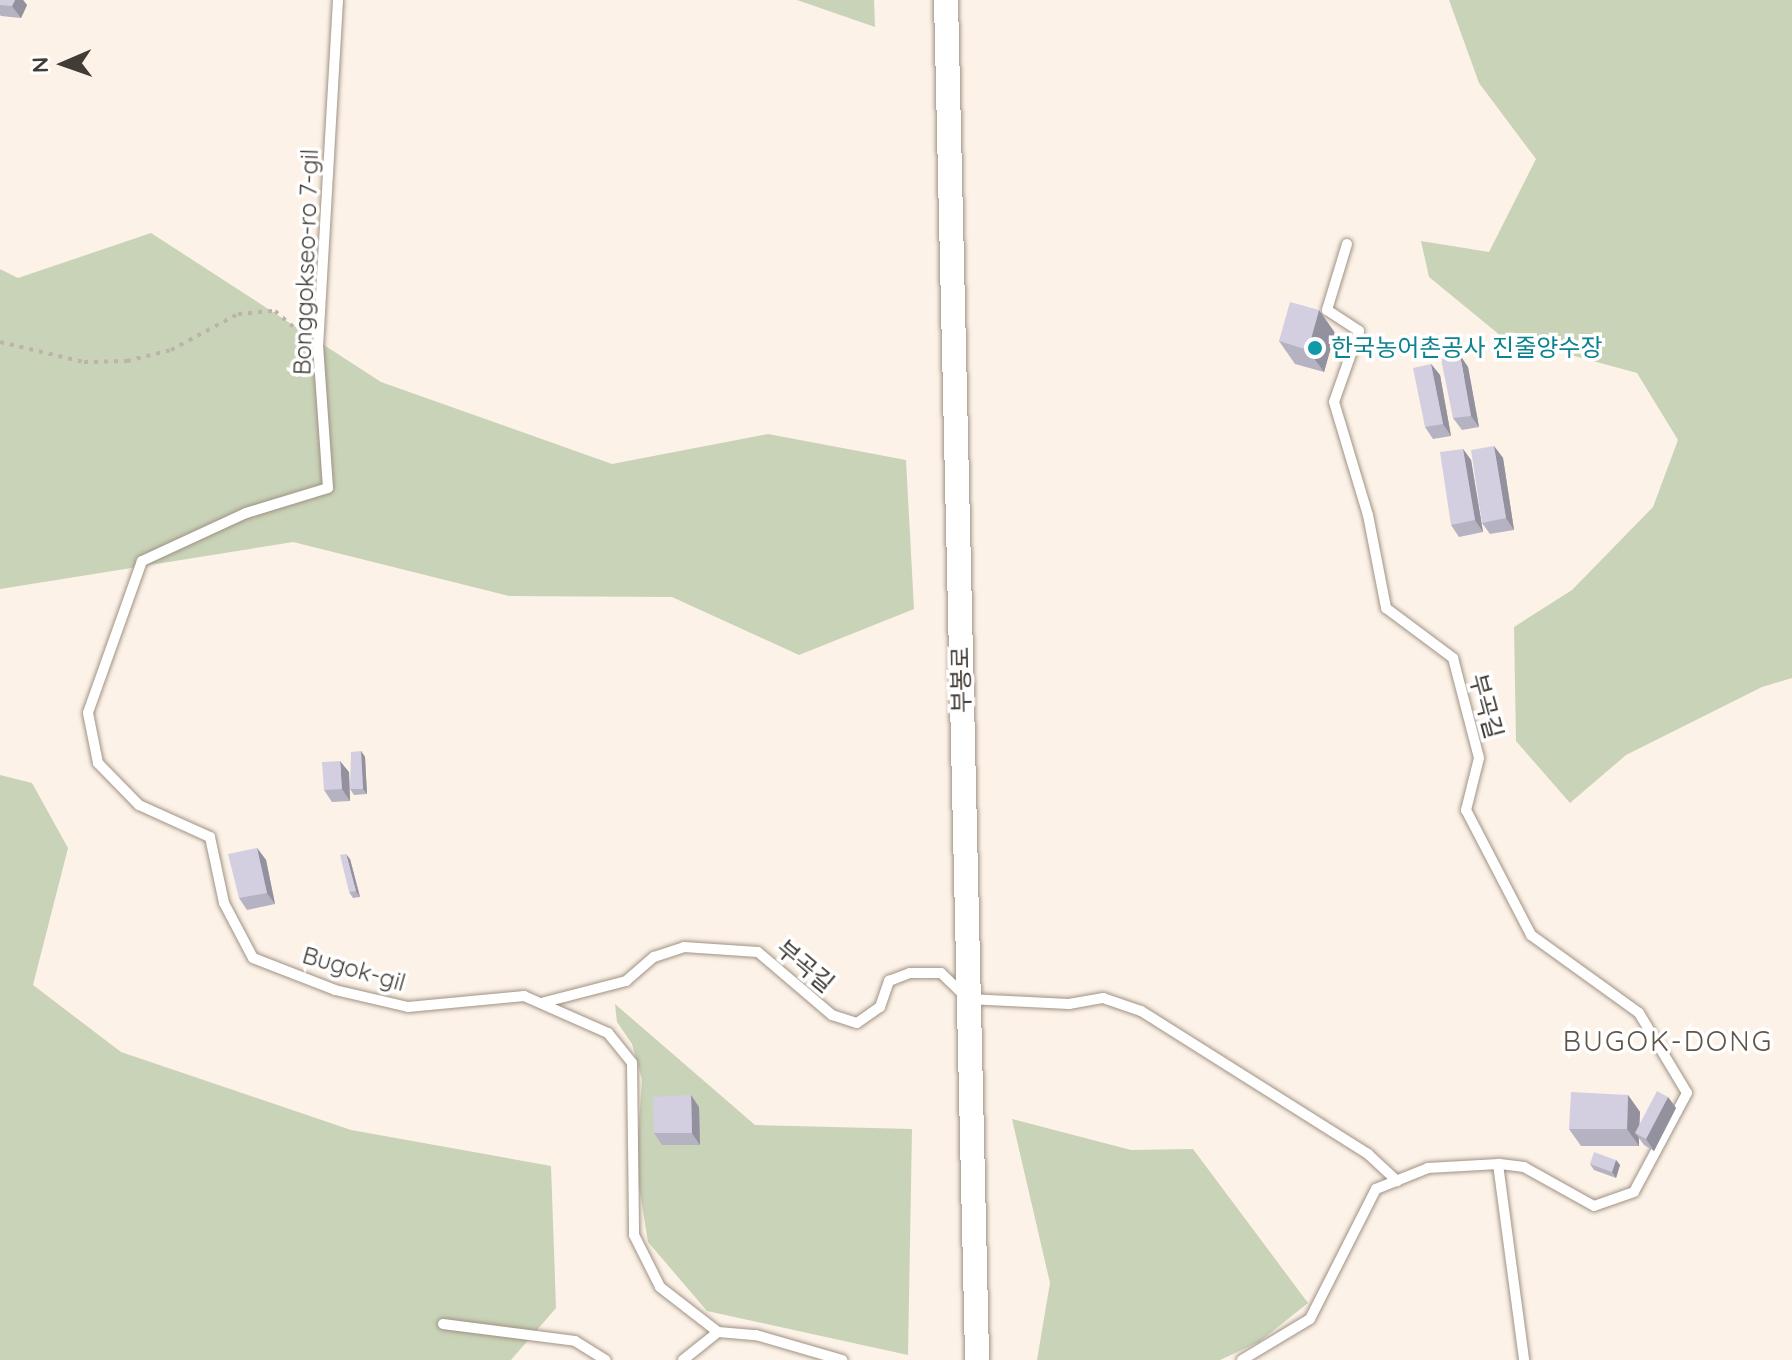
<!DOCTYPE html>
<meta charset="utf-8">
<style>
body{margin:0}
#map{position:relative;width:1792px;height:1360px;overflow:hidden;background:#fdf2e7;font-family:Quicksand,"Noto Sans KR",sans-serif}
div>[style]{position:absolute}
.green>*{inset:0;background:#c9d3b7}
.path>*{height:4px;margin-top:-2px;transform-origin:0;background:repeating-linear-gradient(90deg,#bcb3a9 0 4px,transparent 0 10px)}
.roads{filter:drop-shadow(0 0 2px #9f9285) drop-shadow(0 0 2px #9f9285)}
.service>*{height:10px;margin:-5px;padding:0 5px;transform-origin:5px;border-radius:5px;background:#fff}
.tertiary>*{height:24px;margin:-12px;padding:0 12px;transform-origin:12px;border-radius:12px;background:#fff}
.wall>*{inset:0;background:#b5b2c2}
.shaded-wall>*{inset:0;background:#94919e}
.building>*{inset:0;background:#d3cfe1}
.dots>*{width:22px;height:22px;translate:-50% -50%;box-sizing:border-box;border:4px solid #fff;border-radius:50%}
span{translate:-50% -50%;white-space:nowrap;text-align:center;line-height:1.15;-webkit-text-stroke:7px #fff;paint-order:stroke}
.street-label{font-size:24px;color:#413c36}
.culture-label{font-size:24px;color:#0d838f}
.left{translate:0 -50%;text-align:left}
.quarter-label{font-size:28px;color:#605549;letter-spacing:2px}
.north{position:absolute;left:24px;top:24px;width:80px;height:80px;-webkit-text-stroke:6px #fff;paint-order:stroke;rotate:268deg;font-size:22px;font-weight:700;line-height:32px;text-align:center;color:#413c36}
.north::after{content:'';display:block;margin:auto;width:28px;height:36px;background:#413c36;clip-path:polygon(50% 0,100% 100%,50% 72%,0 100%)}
</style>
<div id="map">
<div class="green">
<div style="clip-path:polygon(797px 0,874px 0,875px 27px)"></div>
<div style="clip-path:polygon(1449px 0,1792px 0,1792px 678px,1762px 687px,1626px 755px,1570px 803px,1516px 741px,1514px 627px,1572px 590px,1653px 507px,1678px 440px,1637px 373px,1501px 336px,1429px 277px,1421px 241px,1489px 252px,1536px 159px,1479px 83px)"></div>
<div style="clip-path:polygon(151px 233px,381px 382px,612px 464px,768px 434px,906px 460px,914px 609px,799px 655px,672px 597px,509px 596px,293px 542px,0 589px,0 269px,18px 278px)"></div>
<div style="clip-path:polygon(0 775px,32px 783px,68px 848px,33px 985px,121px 1052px,351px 1130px,551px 1166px,556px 1308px,511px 1360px,0 1360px)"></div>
<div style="clip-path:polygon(615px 1004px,755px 1125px,912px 1129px,908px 1355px,707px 1311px,648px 1242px,636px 1168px,642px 1079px,632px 1044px,617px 1022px)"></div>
<div style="clip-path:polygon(1012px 1119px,1131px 1150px,1193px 1149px,1308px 1303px,1259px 1342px,1220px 1360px,1037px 1360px,1050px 1283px)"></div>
</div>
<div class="path">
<div style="left:0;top:342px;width:86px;rotate:13.4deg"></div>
<div style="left:84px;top:362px;width:43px;rotate:-1.3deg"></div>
<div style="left:127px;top:361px;width:45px;rotate:-14deg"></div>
<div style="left:171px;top:350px;width:76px;rotate:-28.2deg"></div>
<div style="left:238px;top:314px;width:37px;rotate:-5deg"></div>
<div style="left:275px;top:311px;width:37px;rotate:41deg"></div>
</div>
<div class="roads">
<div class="service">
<div style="left:338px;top:0;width:346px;rotate:93.3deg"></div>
<div style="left:318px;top:345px;width:143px;rotate:86deg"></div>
<div style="left:328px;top:488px;width:86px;rotate:163deg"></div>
<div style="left:246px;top:513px;width:115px;rotate:155.2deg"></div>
<div style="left:142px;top:561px;width:161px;rotate:109.6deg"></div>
<div style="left:88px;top:713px;width:51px;rotate:78.7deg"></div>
<div style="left:98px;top:763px;width:59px;rotate:45.7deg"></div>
<div style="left:139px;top:805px;width:78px;rotate:24.3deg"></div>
<div style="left:210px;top:837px;width:67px;rotate:78deg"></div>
<div style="left:224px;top:903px;width:62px;rotate:62.2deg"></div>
<div style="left:253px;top:958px;width:88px;rotate:21.3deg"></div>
<div style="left:335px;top:990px;width:75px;rotate:13.1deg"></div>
<div style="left:408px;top:1007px;width:117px;rotate:-5.4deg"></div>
<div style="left:524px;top:996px;width:92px;rotate:23.8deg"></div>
<div style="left:608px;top:1033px;width:38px;rotate:51deg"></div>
<div style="left:632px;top:1063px;width:172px;rotate:89.3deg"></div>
<div style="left:634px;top:1235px;width:58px;rotate:63.4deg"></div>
<div style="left:660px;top:1287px;width:73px;rotate:37.8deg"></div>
<div style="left:718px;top:1332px;width:38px;rotate:5deg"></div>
<div style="left:756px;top:1335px;width:90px;rotate:16.2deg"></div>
<div style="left:1347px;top:244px;width:69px;rotate:106.9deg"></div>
<div style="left:1327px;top:310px;width:38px;rotate:33deg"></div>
<div style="left:1359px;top:331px;width:75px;rotate:109.4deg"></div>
<div style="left:1334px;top:402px;width:118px;rotate:73.3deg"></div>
<div style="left:1368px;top:515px;width:95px;rotate:79deg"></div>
<div style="left:1386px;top:608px;width:84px;rotate:36.7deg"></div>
<div style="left:1453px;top:658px;width:103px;rotate:75.4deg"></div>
<div style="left:1479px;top:758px;width:54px;rotate:104deg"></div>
<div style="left:1466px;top:810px;width:141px;rotate:62.5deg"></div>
<div style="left:1531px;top:935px;width:133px;rotate:35.8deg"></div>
<div style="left:1639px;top:1013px;width:93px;rotate:59deg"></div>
<div style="left:1687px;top:1093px;width:112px;rotate:118.2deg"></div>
<div style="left:1634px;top:1192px;width:42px;rotate:160.7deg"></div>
<div style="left:1594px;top:1206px;width:80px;rotate:-150.9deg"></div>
<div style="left:1524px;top:1167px;width:26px;rotate:-173deg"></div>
<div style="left:541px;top:1003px;width:88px;rotate:-14.5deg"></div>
<div style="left:626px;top:981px;width:37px;rotate:-41deg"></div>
<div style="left:654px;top:957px;width:32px;rotate:-18deg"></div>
<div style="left:684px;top:947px;width:74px;rotate:3.9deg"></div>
<div style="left:758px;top:952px;width:97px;rotate:40.4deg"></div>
<div style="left:832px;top:1015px;width:26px;rotate:18deg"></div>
<div style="left:857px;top:1023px;width:28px;rotate:-35deg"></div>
<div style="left:880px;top:1007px;width:28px;rotate:-71deg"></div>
<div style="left:889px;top:981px;width:22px;rotate:-21deg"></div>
<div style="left:910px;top:973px;width:31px"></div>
<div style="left:941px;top:973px;width:37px;rotate:44deg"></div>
<div style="left:968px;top:999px;width:101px;rotate:2.8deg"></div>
<div style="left:1069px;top:1004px;width:35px;rotate:-10deg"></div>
<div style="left:1103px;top:998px;width:40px;rotate:18.9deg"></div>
<div style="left:1141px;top:1011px;width:268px;rotate:32.2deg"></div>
<div style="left:1368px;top:1154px;width:40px;rotate:43deg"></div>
<div style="left:443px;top:1324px;width:133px;rotate:7.3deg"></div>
<div style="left:575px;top:1341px;width:36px;rotate:32deg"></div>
<div style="left:683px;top:1360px;width:45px;rotate:-38.7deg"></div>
<div style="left:1242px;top:1360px;width:79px;rotate:-31.1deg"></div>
<div style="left:1310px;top:1319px;width:146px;rotate:-63.1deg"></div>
<div style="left:1376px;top:1189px;width:56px;rotate:-22deg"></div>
<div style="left:1428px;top:1168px;width:70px;rotate:-3.3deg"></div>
<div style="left:1498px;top:1164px;width:198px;rotate:82.4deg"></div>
</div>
<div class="tertiary">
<div style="left:946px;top:0;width:1360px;rotate:88.69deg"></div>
</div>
</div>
<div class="wall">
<div style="clip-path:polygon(0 0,23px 0,27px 5px,21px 18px,1px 16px,0 15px)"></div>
<div style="clip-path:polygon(1319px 310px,1335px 333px,1324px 372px,1295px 364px,1279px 341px)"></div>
<div style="clip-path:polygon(1431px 364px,1440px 375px,1451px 436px,1433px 439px,1425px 427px)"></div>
<div style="clip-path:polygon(1468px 367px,1479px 427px,1462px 430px,1453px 418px)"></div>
<div style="clip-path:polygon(1494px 446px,1503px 458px,1514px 530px,1490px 534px,1482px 523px)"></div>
<div style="clip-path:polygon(1463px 449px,1471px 460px,1483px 532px,1459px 537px,1451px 525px)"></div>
<div style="clip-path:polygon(361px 751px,365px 757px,367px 794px,354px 795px,350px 789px)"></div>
<div style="clip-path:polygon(349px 772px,350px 801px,332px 802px,324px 790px)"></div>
<div style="clip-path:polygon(257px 848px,266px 860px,275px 904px,247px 910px,239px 898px)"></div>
<div style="clip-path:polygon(350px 859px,360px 897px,353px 898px,349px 892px)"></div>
<div style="clip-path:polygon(1628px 1095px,1640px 1112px,1639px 1125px,1668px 1097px,1676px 1108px,1654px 1151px,1644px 1145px,1639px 1138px,1639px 1146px,1581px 1146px,1569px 1129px)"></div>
<div style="clip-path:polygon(699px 1107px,700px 1145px,662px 1145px,654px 1133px)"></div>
<div style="clip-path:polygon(1616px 1160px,1620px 1165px,1616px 1178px,1594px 1170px,1590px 1164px)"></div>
</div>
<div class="shaded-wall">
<div style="clip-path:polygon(15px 0,23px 0,27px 5px,21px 18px,12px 6px)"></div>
<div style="clip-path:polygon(1319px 310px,1335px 333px,1324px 372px,1308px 350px)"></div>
<div style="clip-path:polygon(1460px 355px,1468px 367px,1479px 427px,1471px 416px)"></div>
<div style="clip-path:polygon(1431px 364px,1440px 375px,1451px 436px,1443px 424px)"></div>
<div style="clip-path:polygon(1494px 446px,1503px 458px,1514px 530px,1506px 518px)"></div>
<div style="clip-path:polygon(1463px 449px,1471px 460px,1483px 532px,1475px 520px)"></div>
<div style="clip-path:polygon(361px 751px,365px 757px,367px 794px,363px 789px)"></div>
<div style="clip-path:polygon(340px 761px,349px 772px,350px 801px,342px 789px)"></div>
<div style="clip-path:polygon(257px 848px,266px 860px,275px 904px,267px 893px)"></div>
<div style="clip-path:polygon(346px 854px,350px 859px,360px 897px,356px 891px)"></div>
<div style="clip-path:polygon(691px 1095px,699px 1107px,700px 1145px,692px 1133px)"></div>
<div style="clip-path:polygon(1628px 1095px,1640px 1112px,1639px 1135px,1635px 1133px,1639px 1138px,1639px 1146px,1627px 1129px)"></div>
<div style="clip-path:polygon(1668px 1097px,1676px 1108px,1654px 1151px,1646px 1139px)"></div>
<div style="clip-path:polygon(1616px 1160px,1620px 1165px,1616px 1178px,1612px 1172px)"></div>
</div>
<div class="building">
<div style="clip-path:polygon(0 0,15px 0,12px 6px,0 5px)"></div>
<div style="clip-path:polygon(1290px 302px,1319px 310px,1308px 350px,1279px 341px)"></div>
<div style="clip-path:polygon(1460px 355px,1471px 416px,1453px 418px,1441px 359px)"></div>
<div style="clip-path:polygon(1431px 364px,1443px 424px,1425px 427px,1413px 368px)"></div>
<div style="clip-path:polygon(1494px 446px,1506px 518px,1482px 523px,1471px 450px)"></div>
<div style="clip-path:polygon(1463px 449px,1475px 520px,1451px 525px,1440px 452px)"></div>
<div style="clip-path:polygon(361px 751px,363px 789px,350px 789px,351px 752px)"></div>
<div style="clip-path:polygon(340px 761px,342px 789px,324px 790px,322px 762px)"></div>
<div style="clip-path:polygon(257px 848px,267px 893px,239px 898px,228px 854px)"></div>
<div style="clip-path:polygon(346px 854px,356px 891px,349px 892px,340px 855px)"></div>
<div style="clip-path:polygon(1657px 1091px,1668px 1097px,1646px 1139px,1635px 1133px)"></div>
<div style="clip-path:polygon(1571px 1092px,1628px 1095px,1627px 1129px,1569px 1129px)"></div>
<div style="clip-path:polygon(691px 1095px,692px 1133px,654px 1133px,653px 1097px)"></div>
<div style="clip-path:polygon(1594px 1152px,1616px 1160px,1612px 1172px,1590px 1164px)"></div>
</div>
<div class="dots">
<div style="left:1315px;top:348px;background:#0f9aa8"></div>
</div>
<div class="street-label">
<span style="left:306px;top:262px;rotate:-88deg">Bonggokseo-ro 7-gil</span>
<span style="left:961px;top:680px;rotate:-91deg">부봉로</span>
<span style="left:1486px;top:706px;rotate:75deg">부곡길</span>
<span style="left:805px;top:966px;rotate:40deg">부곡길</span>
<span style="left:354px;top:969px;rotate:16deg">Bugok-gil</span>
</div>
<div class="culture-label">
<span class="left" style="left:1331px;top:348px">한국농어촌공사 진줄양수장</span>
</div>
<div class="quarter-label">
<span style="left:1668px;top:1041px">BUGOK-DONG</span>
</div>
<div class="north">N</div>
</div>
